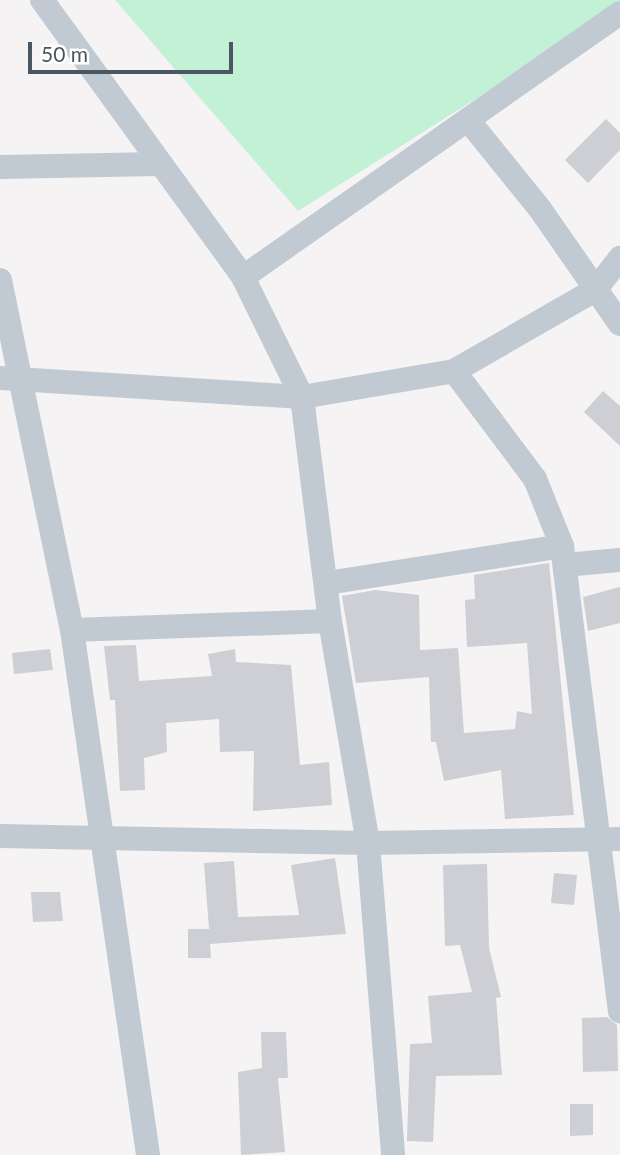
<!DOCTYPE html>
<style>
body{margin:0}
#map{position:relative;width:620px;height:1155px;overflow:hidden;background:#f5f3f3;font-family:Lato,sans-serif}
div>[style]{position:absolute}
.green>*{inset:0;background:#c3f1d5}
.building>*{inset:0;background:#cdcfd5}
.street>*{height:24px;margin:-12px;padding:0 12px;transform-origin:12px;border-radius:12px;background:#c1cad2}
span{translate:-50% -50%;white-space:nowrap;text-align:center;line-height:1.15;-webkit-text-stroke:7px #fff;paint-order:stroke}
.scale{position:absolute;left:28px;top:42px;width:205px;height:32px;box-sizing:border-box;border:4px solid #4a5661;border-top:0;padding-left:9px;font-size:21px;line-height:24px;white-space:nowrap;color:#4a5661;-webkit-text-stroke:5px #fff;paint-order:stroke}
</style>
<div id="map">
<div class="green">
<div style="clip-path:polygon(115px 0,620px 0,620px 8px,298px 211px)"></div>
</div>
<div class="building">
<div style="clip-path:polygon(606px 119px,620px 133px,620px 150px,588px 183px,565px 160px)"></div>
<div style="clip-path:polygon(603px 391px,620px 406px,620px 446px,584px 412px)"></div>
<div style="clip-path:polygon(549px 563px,574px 815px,505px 819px,501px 770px,444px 781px,436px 742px,431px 742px,429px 677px,356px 683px,342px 596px,375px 590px,419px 595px,420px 650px,458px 648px,464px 733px,515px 729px,517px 711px,532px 714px,527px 643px,467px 647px,465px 600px,475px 599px,474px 575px)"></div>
<div style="clip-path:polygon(620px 587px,620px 623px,588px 631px,583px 597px)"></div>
<div style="clip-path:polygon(136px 645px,139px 681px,212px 676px,208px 654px,235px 649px,236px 662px,291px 665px,300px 765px,329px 762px,332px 805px,253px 811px,254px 751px,220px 752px,219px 719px,166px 723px,167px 752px,144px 758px,145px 790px,120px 791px,115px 700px,110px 700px,104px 646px)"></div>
<div style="clip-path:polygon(50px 649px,53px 670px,14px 674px,12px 653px)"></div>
<div style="clip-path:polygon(335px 858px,346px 934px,210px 944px,211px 958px,188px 958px,188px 929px,209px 929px,204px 863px,234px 861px,238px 917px,299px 915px,291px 865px)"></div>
<div style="clip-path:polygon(487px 864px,489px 948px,501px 997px,496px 998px,502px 1075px,436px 1076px,433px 1142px,407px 1141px,410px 1044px,432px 1043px,428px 996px,472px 992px,460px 945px,445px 946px,443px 865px)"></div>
<div style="clip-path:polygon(554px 873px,577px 875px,574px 905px,551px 903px)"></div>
<div style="clip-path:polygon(31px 892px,60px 892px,63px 921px,33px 922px)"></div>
<div style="clip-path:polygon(607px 1017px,617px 1025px,618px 1071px,583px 1072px,582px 1018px)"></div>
<div style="clip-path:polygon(261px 1032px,286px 1032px,288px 1078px,278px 1078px,285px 1152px,241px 1155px,238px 1072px,262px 1068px)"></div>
<div style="clip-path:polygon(570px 1104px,593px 1104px,593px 1135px,570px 1136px)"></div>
</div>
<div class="street">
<div style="left:42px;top:0;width:342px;rotate:54deg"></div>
<div style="left:243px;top:277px;width:134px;rotate:63.8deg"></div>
<div style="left:302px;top:397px;width:226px;rotate:82.9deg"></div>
<div style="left:330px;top:621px;width:225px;rotate:80.3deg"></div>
<div style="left:368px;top:843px;width:313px;rotate:85.4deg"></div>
<div style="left:468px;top:120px;width:114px;rotate:51deg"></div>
<div style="left:540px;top:209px;width:140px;rotate:55.2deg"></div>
<div style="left:0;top:167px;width:158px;rotate:-1.1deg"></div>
<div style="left:243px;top:277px;width:460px;rotate:-35deg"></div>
<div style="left:0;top:280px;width:357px;rotate:78.4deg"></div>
<div style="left:72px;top:630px;width:530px;rotate:81.76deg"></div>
<div style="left:454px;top:371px;width:135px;rotate:53.1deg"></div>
<div style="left:535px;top:479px;width:72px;rotate:68.1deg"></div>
<div style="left:562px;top:546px;width:469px;rotate:82.9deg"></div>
<div style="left:0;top:378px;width:303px;rotate:3.6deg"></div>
<div style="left:302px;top:397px;width:154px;rotate:-9.7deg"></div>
<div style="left:454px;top:371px;width:163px;rotate:-29.9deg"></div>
<div style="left:595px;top:290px;width:41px;rotate:-52deg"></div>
<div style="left:565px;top:565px;width:55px;rotate:-5.2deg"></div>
<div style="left:327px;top:583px;width:238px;rotate:-8.9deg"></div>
<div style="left:72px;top:630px;width:258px;rotate:-2deg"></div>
<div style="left:0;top:836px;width:368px;rotate:1.1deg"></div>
<div style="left:368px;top:843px;width:252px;rotate:-0.9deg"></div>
</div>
<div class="scale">50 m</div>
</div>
